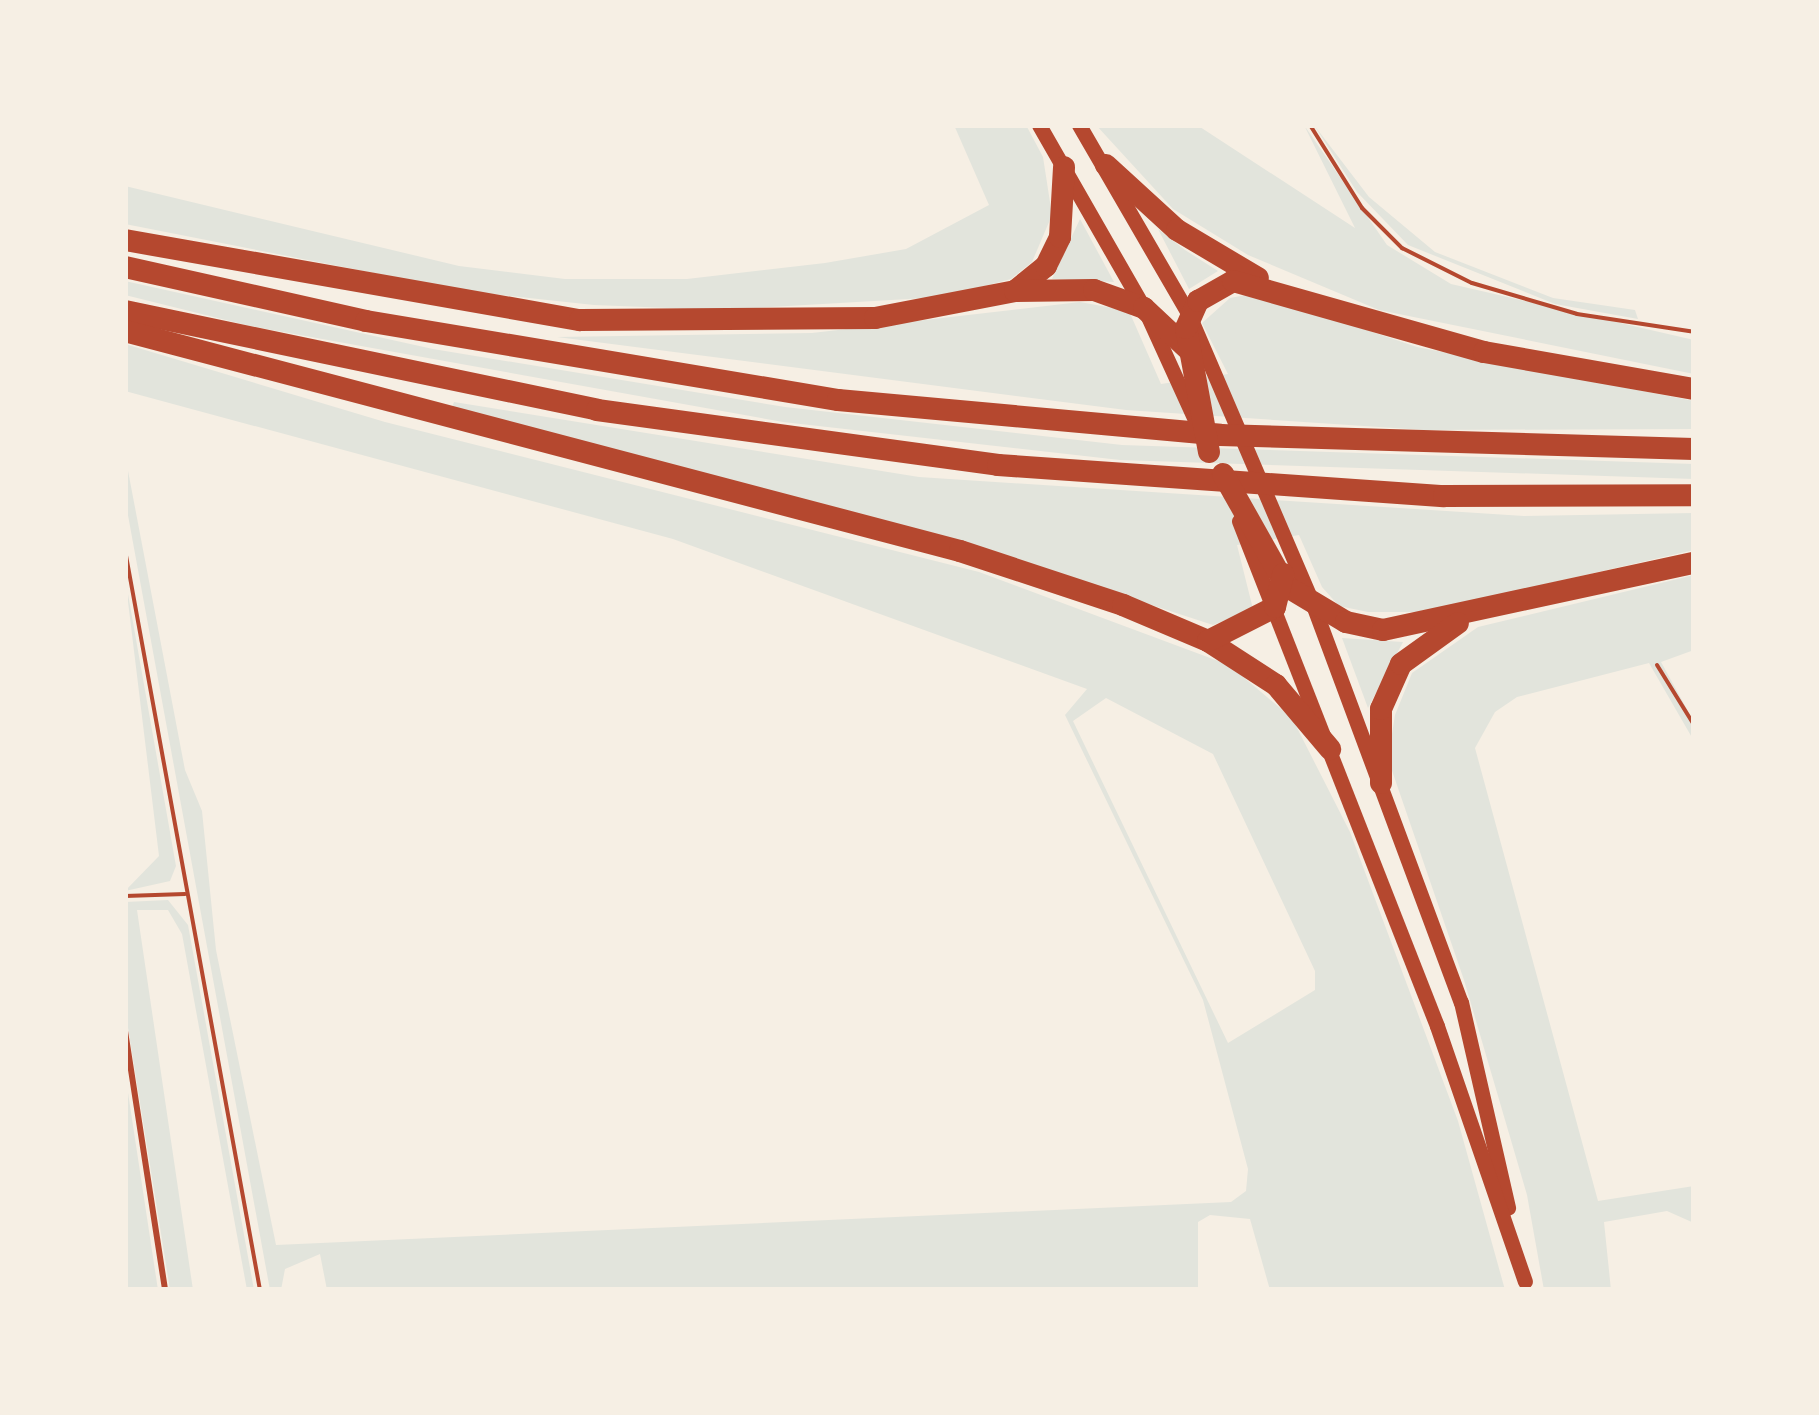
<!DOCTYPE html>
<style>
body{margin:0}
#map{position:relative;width:1819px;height:1415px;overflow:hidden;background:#f6efe4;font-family:"Alegreya Sans",sans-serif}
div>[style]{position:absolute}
.green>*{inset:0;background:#e2e4dc}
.path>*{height:4px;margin:-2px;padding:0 2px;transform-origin:2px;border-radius:2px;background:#b5482f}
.service>*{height:6px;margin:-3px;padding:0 3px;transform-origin:3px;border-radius:3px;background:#b5482f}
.tertiary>*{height:15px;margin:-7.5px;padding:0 7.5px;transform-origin:7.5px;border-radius:7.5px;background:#b5482f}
.motorway>*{height:22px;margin:-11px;padding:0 11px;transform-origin:11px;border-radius:11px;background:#b5482f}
span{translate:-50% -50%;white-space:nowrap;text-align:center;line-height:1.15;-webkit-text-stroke:10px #f6efe4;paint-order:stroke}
.frame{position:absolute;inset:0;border:128px solid #f6efe4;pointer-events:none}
</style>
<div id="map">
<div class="green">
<div style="clip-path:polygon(954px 125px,1026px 125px,1043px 157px,1052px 215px,1032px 262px,1011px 279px,943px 297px,720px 310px,594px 305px,465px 291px,125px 224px,125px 186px,459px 266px,565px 279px,687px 279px,825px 263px,906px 249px,989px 205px)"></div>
<div style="clip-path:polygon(1096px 125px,1197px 125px,1355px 228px,1304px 125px,1387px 245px,1451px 284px,1694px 340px,1694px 374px,1379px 310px,1248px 255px,1173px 209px)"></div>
<div style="clip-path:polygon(1314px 125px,1369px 197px,1435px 252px,1553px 298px,1635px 310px,1638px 319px,1555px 304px,1408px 245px,1357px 192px)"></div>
<div style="clip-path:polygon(1080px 219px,1114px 282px,1052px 279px)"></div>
<div style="clip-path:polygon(1158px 229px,1185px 250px,1218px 271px,1189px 289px)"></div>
<div style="clip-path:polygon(125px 281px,433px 349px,785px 407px,1122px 445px,1694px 464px,1694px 479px,1120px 460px,783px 422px,250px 326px,125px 295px)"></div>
<div style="clip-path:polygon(1257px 293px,1417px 347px,1694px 401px,1694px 429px,1424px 430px,1126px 410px,557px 337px,812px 333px,1080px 302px,1129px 311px,1161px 384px,1228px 374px,1202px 323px,1230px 298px)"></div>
<div style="clip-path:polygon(evenodd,125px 344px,385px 422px,979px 572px,1229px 665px,1292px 718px,1350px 832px,1458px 1121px,1505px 1290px,1270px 1290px,1250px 1219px,1210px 1215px,1198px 1222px,1198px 1290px,327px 1290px,320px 1254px,285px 1269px,281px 1290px,270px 1290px,125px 499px,125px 455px,185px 770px,202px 811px,216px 950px,276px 1245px,1231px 1202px,1246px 1191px,1248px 1169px,1203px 1000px,1065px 715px,1087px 689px,673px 539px,125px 391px,125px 344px,1106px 698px,1213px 754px,1315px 971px,1315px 990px,1228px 1043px,1073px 721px,1106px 698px)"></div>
<div style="clip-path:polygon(454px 402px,919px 477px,1524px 516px,1694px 513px,1694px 550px,1424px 612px,1368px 612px,1339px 606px,1322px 587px,1299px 535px,1237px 545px,1253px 609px,1213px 625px,959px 542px,451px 410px)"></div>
<div style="clip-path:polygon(1694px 575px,1694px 650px,1661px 662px,1694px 722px,1694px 741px,1649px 663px,1517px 697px,1495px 712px,1475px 748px,1598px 1201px,1694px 1186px,1694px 1223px,1667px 1211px,1604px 1222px,1611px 1290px,1544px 1290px,1527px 1195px,1464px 980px,1388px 759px,1395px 715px,1412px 673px,1478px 627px)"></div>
<div style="clip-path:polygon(125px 577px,176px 866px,170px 881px,125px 891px,159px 856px)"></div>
<div style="clip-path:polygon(1342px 638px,1403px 642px,1368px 708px)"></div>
<div style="clip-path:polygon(168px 900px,188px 925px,254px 1290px,247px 1290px,182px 934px,168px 910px,137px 910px,193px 1290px,170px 1290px,125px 1009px,125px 902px)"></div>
<div style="clip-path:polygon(125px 1073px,158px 1290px,125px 1290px)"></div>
</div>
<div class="path">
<div style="left:1310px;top:125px;width:98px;rotate:57.9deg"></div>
<div style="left:1362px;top:208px;width:57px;rotate:45deg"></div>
<div style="left:1402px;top:248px;width:78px;rotate:26.6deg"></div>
<div style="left:1472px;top:283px;width:109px;rotate:16.4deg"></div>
<div style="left:1577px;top:314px;width:118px;rotate:8.7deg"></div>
<div style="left:125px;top:550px;width:752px;rotate:79.66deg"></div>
<div style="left:1657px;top:665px;width:70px;rotate:58.3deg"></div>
<div style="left:125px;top:896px;width:60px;rotate:-1.9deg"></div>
</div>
<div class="service">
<div style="left:125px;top:1031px;width:262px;rotate:81.2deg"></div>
</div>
<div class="tertiary">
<div style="left:1039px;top:125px;width:211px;rotate:60.2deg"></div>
<div style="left:1144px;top:308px;width:125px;rotate:65.5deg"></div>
<div style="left:1079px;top:125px;width:220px;rotate:59.9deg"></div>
<div style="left:1189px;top:315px;width:315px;rotate:66.8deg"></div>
<div style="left:1313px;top:605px;width:424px;rotate:69.6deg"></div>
<div style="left:1461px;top:1002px;width:211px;rotate:77.1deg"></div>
<div style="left:1239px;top:521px;width:542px;rotate:68.59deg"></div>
<div style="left:1437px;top:1026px;width:270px;rotate:71deg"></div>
</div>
<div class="motorway">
<div style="left:1106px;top:165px;width:96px;rotate:42.5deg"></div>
<div style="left:1177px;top:230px;width:94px;rotate:30.7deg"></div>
<div style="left:125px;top:240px;width:462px;rotate:10deg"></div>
<div style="left:580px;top:320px;width:295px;rotate:-0.4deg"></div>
<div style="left:875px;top:318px;width:143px;rotate:-10.9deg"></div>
<div style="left:1015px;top:291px;width:40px;rotate:-39deg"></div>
<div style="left:1046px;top:266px;width:32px;rotate:-64deg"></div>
<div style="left:1060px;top:237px;width:70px;rotate:-86.7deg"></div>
<div style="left:125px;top:267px;width:247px;rotate:12.6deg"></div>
<div style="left:366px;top:321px;width:479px;rotate:9.5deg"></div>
<div style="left:838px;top:400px;width:384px;rotate:5.2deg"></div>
<div style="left:1220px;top:435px;width:474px;rotate:1.7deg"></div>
<div style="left:1015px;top:291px;width:79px;rotate:-0.7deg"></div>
<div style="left:1094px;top:290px;width:53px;rotate:19.8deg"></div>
<div style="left:1144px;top:308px;width:64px;rotate:43.1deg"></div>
<div style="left:125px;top:311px;width:482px;rotate:11.8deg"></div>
<div style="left:597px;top:410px;width:405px;rotate:7.8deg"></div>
<div style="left:998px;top:465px;width:447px;rotate:4deg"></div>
<div style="left:1444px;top:496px;width:250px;rotate:-0.2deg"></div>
<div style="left:125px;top:331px;width:863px;rotate:14.76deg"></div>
<div style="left:960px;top:551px;width:172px;rotate:18.3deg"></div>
<div style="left:1123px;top:605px;width:92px;rotate:23deg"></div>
<div style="left:1208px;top:641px;width:81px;rotate:32.9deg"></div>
<div style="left:1276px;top:685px;width:84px;rotate:49.8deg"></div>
<div style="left:1209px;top:452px;width:126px;rotate:-100.5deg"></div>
<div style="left:1186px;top:328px;width:30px;rotate:-66deg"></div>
<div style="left:1198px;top:301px;width:40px;rotate:-29.7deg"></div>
<div style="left:1233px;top:281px;width:261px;rotate:15.8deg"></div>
<div style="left:1484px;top:352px;width:213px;rotate:10deg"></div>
<div style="left:1223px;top:474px;width:129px;rotate:60.6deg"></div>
<div style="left:1286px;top:586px;width:70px;rotate:31deg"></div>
<div style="left:1346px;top:622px;width:38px;rotate:12deg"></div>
<div style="left:1383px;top:630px;width:318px;rotate:-12.2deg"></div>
<div style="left:1208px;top:641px;width:75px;rotate:-26.9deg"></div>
<div style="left:1275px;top:607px;width:34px;rotate:-76deg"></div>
<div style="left:1381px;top:783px;width:74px;rotate:-90deg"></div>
<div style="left:1381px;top:709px;width:49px;rotate:-66deg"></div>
<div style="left:1401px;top:664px;width:70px;rotate:-35.7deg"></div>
</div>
<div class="frame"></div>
</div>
